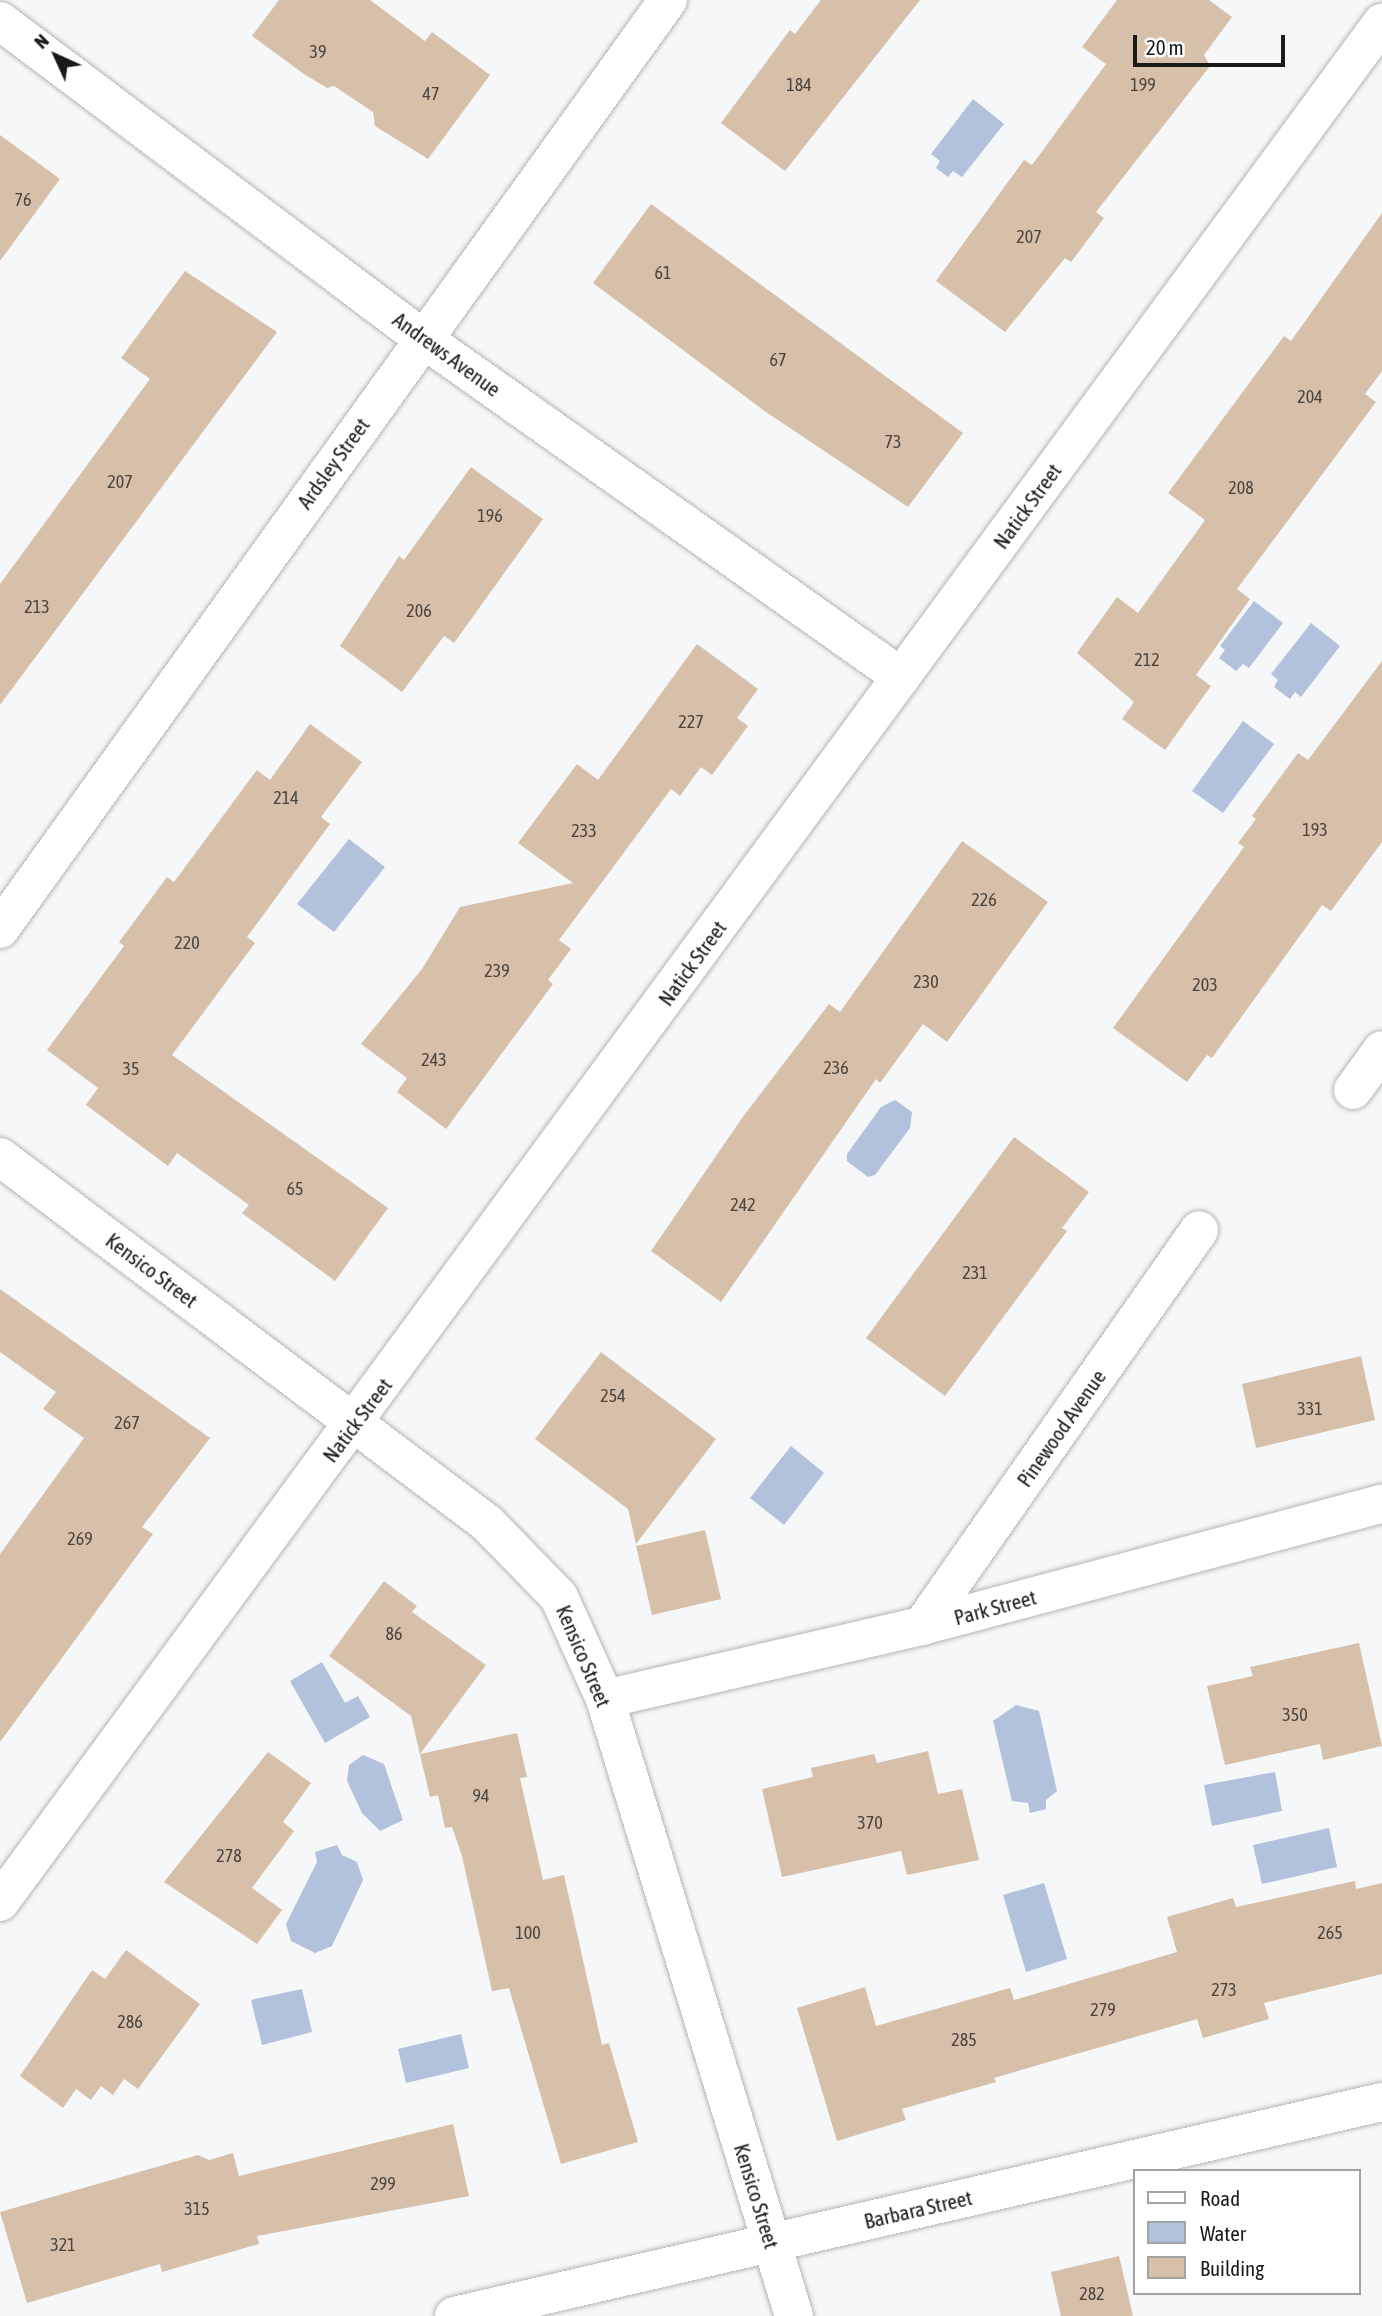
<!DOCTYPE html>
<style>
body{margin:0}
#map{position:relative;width:1382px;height:2316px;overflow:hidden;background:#f5f7f9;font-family:"Asap Condensed",sans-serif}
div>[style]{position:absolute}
.water>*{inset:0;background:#b2c2dc}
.building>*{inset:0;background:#d7c0a9}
.roads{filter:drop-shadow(0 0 2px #b3b5b7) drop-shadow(0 0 2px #b3b5b7)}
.street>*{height:38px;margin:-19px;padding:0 19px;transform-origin:19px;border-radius:19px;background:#fff}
span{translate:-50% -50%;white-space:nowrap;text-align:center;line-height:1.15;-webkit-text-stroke:6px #fff;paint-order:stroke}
.number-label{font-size:18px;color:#48443e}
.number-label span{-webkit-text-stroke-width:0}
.street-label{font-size:21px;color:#191a1a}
.legend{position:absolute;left:1133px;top:2169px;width:228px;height:126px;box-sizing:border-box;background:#fff;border:2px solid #a3a3a3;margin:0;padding:9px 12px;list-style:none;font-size:21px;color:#191a1a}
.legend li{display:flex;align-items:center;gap:14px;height:35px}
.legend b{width:35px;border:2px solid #a3a3a3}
.north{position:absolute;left:21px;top:21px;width:70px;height:70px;-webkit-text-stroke:5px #fff;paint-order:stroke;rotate:315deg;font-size:19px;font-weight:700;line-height:28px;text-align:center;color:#191a1a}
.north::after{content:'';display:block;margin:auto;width:24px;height:32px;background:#191a1a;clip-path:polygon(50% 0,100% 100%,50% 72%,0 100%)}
.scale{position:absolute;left:1133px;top:35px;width:152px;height:32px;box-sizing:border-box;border:4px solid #191a1a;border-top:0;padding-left:9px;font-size:21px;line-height:24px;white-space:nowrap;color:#191a1a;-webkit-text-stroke:5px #fff;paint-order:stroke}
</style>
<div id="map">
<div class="water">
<div style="clip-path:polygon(973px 99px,1004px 124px,962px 177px,953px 171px,948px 177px,936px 168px,940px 161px,931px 154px)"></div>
<div style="clip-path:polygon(1254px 601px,1283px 623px,1249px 668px,1243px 664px,1236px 671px,1219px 658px,1225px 650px,1220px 646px)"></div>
<div style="clip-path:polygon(1311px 623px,1340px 646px,1301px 697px,1295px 692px,1290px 699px,1274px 687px,1278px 680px,1271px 674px)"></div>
<div style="clip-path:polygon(1243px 721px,1274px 744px,1223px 813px,1192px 791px)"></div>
<div style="clip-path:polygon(349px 839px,385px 867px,334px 932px,297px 904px)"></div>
<div style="clip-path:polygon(895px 1100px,912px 1112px,910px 1128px,875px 1175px,868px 1177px,847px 1161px,847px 1154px,881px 1107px)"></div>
<div style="clip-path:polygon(791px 1446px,824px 1473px,784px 1525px,750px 1498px)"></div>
<div style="clip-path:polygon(322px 1662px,345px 1703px,358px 1696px,370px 1717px,325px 1743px,290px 1681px)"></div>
<div style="clip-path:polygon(1016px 1705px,1039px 1711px,1057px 1791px,1046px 1800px,1046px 1809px,1030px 1813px,1028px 1803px,1012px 1801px,993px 1721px)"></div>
<div style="clip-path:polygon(363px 1755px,384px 1764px,403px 1820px,380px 1831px,362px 1813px,347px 1781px,349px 1765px)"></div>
<div style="clip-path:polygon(1275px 1772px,1282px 1811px,1212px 1826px,1204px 1785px)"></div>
<div style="clip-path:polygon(1329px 1828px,1337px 1867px,1262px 1884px,1253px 1845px)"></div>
<div style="clip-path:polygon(337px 1845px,342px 1855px,357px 1862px,363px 1880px,332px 1946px,315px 1953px,291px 1941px,286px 1924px,317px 1862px,315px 1852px)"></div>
<div style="clip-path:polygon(1044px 1883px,1067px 1959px,1026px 1972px,1003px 1895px)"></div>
<div style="clip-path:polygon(302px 1989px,312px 2032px,262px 2045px,251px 2000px)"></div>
<div style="clip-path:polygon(461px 2034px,469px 2068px,406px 2083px,398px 2049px)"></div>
</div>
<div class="building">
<div style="clip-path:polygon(279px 0,370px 0,425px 41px,432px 32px,490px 75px,428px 159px,375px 126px,373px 112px,334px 86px,327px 88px,304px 74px,252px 36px)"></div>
<div style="clip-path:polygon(821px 0,920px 0,785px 171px,721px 123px,790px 30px,795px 34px)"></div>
<div style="clip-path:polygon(1117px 0,1209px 0,1232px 17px,1204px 55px,1210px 66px,1096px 212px,1104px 218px,1071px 262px,1065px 258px,1005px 332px,936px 281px,1024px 160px,1032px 165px,1106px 64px,1082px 47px)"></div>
<div style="clip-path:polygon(0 135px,60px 179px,0 261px)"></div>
<div style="clip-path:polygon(651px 204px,963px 433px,908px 507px,766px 412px,593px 283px)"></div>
<div style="clip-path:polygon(1382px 213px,1382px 371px,1365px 394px,1376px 402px,1237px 589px,1250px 599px,1196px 675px,1211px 686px,1165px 750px,1122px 719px,1134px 702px,1077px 653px,1117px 597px,1138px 613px,1205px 520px,1168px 493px,1284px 336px,1291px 341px)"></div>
<div style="clip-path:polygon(185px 271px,277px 332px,0 705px,0 584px,150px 379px,121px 358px)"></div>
<div style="clip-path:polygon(471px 467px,543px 519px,454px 643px,444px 636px,402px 692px,340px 646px,399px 556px,404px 560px)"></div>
<div style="clip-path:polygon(697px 644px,758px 689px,737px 718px,748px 726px,712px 775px,701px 767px,680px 796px,671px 789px,559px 940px,571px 949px,548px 980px,553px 984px,446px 1129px,397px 1092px,407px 1078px,361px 1044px,422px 969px,460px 907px,573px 883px,518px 843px,577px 764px,598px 780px)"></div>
<div style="clip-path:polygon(1382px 661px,1382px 842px,1331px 911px,1322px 905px,1212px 1058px,1207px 1055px,1187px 1082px,1113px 1028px,1244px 847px,1238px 843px,1256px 819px,1252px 816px,1298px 753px,1308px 760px)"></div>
<div style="clip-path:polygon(310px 724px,362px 762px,321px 817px,330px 824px,247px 937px,255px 943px,172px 1055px,388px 1208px,335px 1281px,242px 1213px,249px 1205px,177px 1153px,168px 1166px,86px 1105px,98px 1088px,47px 1050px,124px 946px,119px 942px,167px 877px,174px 882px,257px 770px,270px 780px)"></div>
<div style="clip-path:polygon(962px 841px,1048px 902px,947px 1042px,923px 1024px,880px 1083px,876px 1079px,721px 1302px,651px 1251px,742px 1118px,829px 1004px,840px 1012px)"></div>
<div style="clip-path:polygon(1014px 1137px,1089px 1192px,1062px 1228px,1067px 1231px,945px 1396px,866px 1338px)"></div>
<div style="clip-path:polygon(0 1289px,210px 1438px,142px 1527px,153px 1534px,0 1742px,0 1554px,84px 1438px,43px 1409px,56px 1392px,0 1352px)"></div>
<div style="clip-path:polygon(601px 1352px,716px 1439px,636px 1544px,628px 1509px,535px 1439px)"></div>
<div style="clip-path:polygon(1361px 1356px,1375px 1420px,1256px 1448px,1242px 1384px)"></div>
<div style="clip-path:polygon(705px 1530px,721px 1599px,652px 1615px,636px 1546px)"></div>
<div style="clip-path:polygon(384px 1581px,417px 1606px,412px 1612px,486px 1665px,420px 1754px,517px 1733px,527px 1777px,520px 1778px,543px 1880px,564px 1875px,602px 2045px,609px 2043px,638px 2142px,561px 2164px,509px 1988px,492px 1991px,462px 1856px,452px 1827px,445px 1828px,438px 1795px,430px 1797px,411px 1716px,329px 1656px)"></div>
<div style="clip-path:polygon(1359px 1643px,1382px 1746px,1323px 1760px,1320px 1744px,1225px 1765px,1207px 1686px,1253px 1676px,1250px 1667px)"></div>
<div style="clip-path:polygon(928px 1751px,938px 1794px,962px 1789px,979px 1860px,907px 1875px,901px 1851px,782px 1877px,762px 1789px,813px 1777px,811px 1768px,874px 1754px,877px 1763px)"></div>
<div style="clip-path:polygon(268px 1752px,311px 1783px,283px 1822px,294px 1831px,252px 1888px,282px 1910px,257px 1944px,164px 1882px)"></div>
<div style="clip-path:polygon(1355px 1881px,1356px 1889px,1382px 1883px,1382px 1974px,1264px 2003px,1269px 2019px,1203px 2038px,1197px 2019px,994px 2078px,996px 2082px,902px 2109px,906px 2120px,837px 2141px,797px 2008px,865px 1987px,876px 2026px,1010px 1988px,1014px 2000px,1177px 1952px,1167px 1917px,1233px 1898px,1236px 1907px)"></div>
<div style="clip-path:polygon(126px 1950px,200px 2004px,138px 2089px,124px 2079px,113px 2095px,101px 2086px,91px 2100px,76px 2089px,63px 2108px,20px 2076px,92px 1970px,105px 1979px)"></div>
<div style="clip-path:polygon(453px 2124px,469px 2196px,257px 2236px,259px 2244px,162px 2272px,160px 2264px,27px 2303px,0 2212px,198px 2155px,209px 2160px,233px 2153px,239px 2176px)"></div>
<div style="clip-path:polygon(1119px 2256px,1133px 2316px,1061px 2316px,1051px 2272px)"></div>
</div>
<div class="roads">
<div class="street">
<div style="left:0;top:21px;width:528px;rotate:36.91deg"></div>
<div style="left:422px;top:338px;width:587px;rotate:35.29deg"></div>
<div style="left:0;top:929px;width:1144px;rotate:-54.28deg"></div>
<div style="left:1353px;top:1090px;width:49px;rotate:-54.1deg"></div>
<div style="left:0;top:1157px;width:609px;rotate:36.93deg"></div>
<div style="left:487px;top:1523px;width:103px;rotate:45.8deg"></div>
<div style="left:559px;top:1597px;width:112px;rotate:65.7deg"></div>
<div style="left:605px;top:1699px;width:645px;rotate:72.97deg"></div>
<div style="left:922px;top:1626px;width:483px;rotate:-55deg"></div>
<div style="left:605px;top:1699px;width:325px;rotate:-13deg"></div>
<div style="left:922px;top:1626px;width:476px;rotate:-14.9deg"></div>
<div style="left:0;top:1902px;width:2333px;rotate:-53.67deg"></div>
<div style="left:454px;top:2316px;width:952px;rotate:-12.99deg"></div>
</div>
</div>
<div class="number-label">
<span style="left:318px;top:52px">39</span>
<span style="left:799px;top:85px">184</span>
<span style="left:1143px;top:85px">199</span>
<span style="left:431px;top:94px">47</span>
<span style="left:23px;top:200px">76</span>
<span style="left:1029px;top:237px">207</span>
<span style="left:663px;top:273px">61</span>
<span style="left:778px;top:360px">67</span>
<span style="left:1310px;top:397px">204</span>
<span style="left:893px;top:442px">73</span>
<span style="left:120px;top:482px">207</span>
<span style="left:1241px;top:488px">208</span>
<span style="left:490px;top:516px">196</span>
<span style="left:37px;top:607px">213</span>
<span style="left:419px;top:611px">206</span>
<span style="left:1147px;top:660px">212</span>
<span style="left:691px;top:722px">227</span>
<span style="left:286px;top:798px">214</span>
<span style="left:1315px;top:830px">193</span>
<span style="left:584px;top:831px">233</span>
<span style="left:984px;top:900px">226</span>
<span style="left:187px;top:943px">220</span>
<span style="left:497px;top:971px">239</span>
<span style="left:926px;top:982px">230</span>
<span style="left:1205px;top:985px">203</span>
<span style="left:434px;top:1060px">243</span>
<span style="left:836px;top:1068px">236</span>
<span style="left:131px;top:1069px">35</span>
<span style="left:295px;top:1189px">65</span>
<span style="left:743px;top:1205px">242</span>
<span style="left:975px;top:1273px">231</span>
<span style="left:613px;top:1396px">254</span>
<span style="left:1310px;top:1409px">331</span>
<span style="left:127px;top:1423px">267</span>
<span style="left:80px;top:1539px">269</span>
<span style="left:394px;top:1634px">86</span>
<span style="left:1295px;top:1715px">350</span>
<span style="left:481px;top:1796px">94</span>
<span style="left:870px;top:1823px">370</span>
<span style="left:229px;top:1856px">278</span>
<span style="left:528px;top:1933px">100</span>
<span style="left:1330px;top:1933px">265</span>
<span style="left:1224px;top:1990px">273</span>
<span style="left:1103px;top:2010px">279</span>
<span style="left:130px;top:2022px">286</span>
<span style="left:964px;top:2040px">285</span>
<span style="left:383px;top:2184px">299</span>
<span style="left:197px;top:2209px">315</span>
<span style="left:63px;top:2245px">321</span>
<span style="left:1092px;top:2294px">282</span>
</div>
<div class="street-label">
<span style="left:447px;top:354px;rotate:36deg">Andrews Avenue</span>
<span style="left:333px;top:463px;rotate:-54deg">Ardsley Street</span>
<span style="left:1027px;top:506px;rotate:-54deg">Natick Street</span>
<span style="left:692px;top:963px;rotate:-54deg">Natick Street</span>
<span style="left:152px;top:1270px;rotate:37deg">Kensico Street</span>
<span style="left:357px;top:1420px;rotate:-53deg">Natick Street</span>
<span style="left:1061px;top:1428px;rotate:-55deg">Pinewood Avenue</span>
<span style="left:995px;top:1607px;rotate:-15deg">Park Street</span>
<span style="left:584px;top:1656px;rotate:67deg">Kensico Street</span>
<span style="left:757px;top:2196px;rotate:73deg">Kensico Street</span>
<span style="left:918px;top:2209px;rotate:-13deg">Barbara Street</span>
</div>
<ul class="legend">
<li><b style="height:9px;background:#fff"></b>Road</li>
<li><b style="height:19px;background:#b2c2dc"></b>Water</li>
<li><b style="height:19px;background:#d7c0a9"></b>Building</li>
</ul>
<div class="north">N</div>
<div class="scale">20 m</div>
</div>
